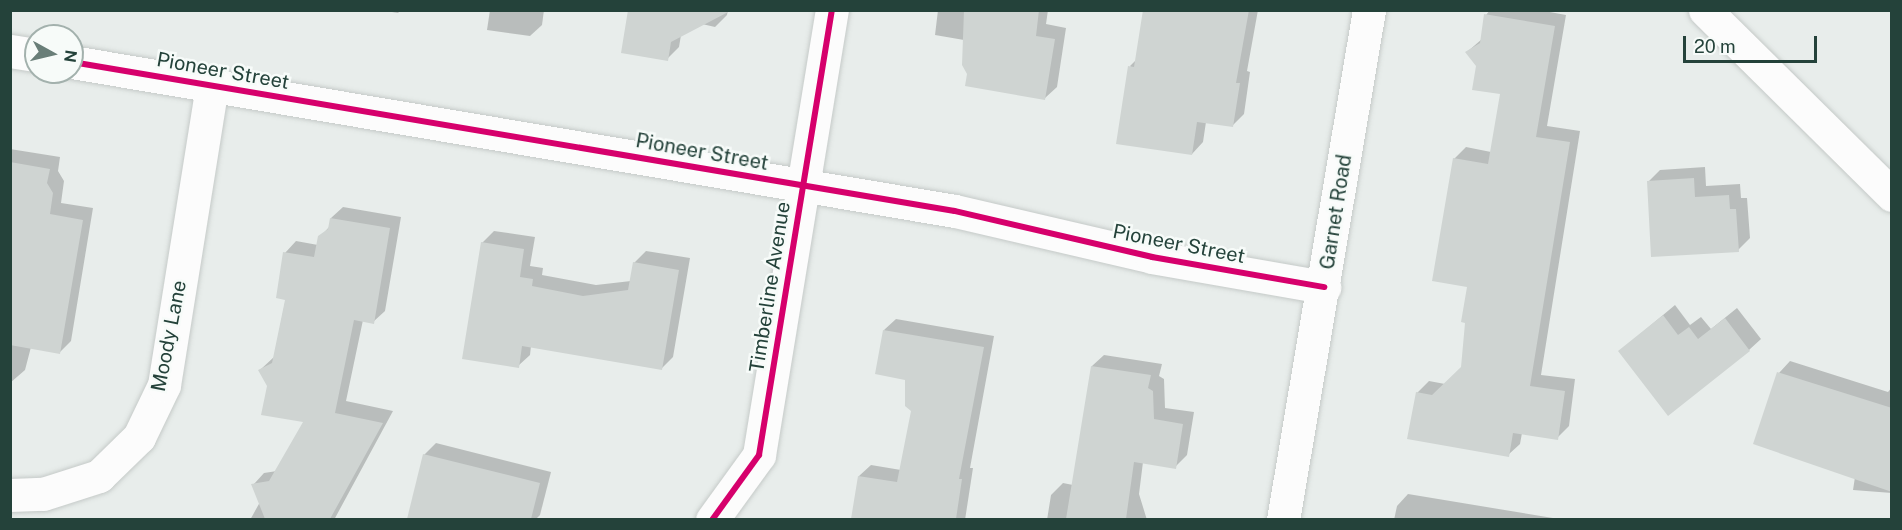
<!DOCTYPE html>
<style>
body{margin:0}
#map{position:relative;width:1902px;height:530px;overflow:hidden;background:#e8edeb;font-family:"Public Sans",sans-serif}
div>[style]{position:absolute}
.shadow>*{inset:0;background:#0003}
.building>*{inset:0;background:#cfd4d2}
.roads{filter:drop-shadow(0 0 2px #c5cac8) drop-shadow(0 0 2px #c5cac8)}
.street>*{height:33px;margin:-16.5px;padding:0 16.5px;transform-origin:16.5px;border-radius:16.5px;background:#fcfcfc}
.cycleway>*{height:6px;margin:-3px;padding:0 3px;transform-origin:3px;border-radius:3px;background:#d6006c}
span{translate:-50% -50%;white-space:nowrap;text-align:center;line-height:1.15;-webkit-text-stroke:5px #f7fbf9;paint-order:stroke}
.street-label{font-size:20px;color:#24423a}
.frame{position:absolute;inset:0;border:12px solid #24423a;pointer-events:none}
.north{position:absolute;left:24px;top:24px;width:60px;height:60px;box-sizing:border-box;background:#f7fbf9;border:2px solid #a3b1ad;border-radius:50%;rotate:98deg;font-size:16px;font-weight:700;line-height:24px;text-align:center;color:#24423a}
.north::after{content:'';display:block;margin:auto;width:21px;height:27px;background:#697e78;clip-path:polygon(50% 0,100% 100%,50% 72%,0 100%)}
.scale{position:absolute;left:1683px;top:36px;width:134px;height:27px;box-sizing:border-box;border:3px solid #24423a;border-top:0;padding-left:8px;font-size:18px;line-height:21px;white-space:nowrap;color:#24423a;-webkit-text-stroke:4px #f7fbf9;paint-order:stroke}
</style>
<div id="map">
<div class="shadow">
<div style="clip-path:polygon(380px 10px,401px 10px,398px 13px)"></div>
<div style="clip-path:polygon(490px 10px,544px 10px,542px 25px,530px 36px,487px 30px)"></div>
<div style="clip-path:polygon(619px 10px,728px 10px,727px 15px,715px 27px,702px 24px,681px 35px,679px 47px,667px 59px,629px 12px)"></div>
<div style="clip-path:polygon(938px 10px,1048px 10px,1046px 24px,1066px 28px,1057px 87px,1045px 98px,969px 73px,964px 40px,935px 35px)"></div>
<div style="clip-path:polygon(1145px 10px,1258px 10px,1247px 71px,1250px 72px,1244px 114px,1232px 126px,1206px 122px,1203px 142px,1192px 154px,1130px 66px,1137px 59px)"></div>
<div style="clip-path:polygon(1490px 10px,1539px 10px,1566px 15px,1547px 126px,1580px 131px,1541px 375px,1575px 379px,1569px 426px,1557px 438px,1522px 433px,1520px 444px,1508px 455px,1417px 393px,1429px 381px,1445px 384px,1462px 367px,1469px 286px,1454px 159px,1466px 147px,1491px 152px,1501px 93px,1467px 52px,1482px 39px,1486px 15px)"></div>
<div style="clip-path:polygon(10px 149px,60px 157px,58px 171px,64px 181px,61px 203px,93px 208px,71px 341px,60px 352px,31px 347px,25px 370px,10px 383px)"></div>
<div style="clip-path:polygon(1705px 167px,1706px 186px,1740px 184px,1741px 198px,1747px 198px,1750px 238px,1738px 250px,1648px 182px,1660px 170px)"></div>
<div style="clip-path:polygon(343px 207px,401px 217px,385px 311px,373px 322px,363px 320px,346px 401px,393px 411px,334px 520px,250px 520px,260px 502px,253px 485px,264px 473px,277px 471px,305px 421px,268px 386px,260px 370px,274px 357px,286px 298px,285px 253px,296px 241px,318px 245px,320px 237px,330px 226px,331px 218px)"></div>
<div style="clip-path:polygon(494px 231px,535px 237px,530px 266px,543px 268px,542px 275px,596px 285px,631px 281px,634px 263px,646px 251px,690px 258px,673px 357px,662px 368px,531px 346px,530px 355px,518px 366px,482px 243px)"></div>
<div style="clip-path:polygon(1675px 305px,1690px 325px,1701px 317px,1711px 329px,1737px 308px,1761px 339px,1749px 350px,1620px 351px)"></div>
<div style="clip-path:polygon(896px 319px,994px 336px,970px 468px,973px 468px,965px 520px,853px 518px,859px 476px,871px 465px,901px 470px,912px 411px,907px 379px,884px 330px)"></div>
<div style="clip-path:polygon(1104px 355px,1162px 364px,1159px 376px,1164px 379px,1165px 408px,1194px 412px,1187px 455px,1175px 467px,1143px 462px,1139px 494px,1147px 520px,1047px 520px,1051px 495px,1063px 483px,1073px 485px,1092px 366px)"></div>
<div style="clip-path:polygon(1790px 361px,1888px 392px,1892px 387px,1892px 493px,1853px 490px,1855px 477px,1779px 373px)"></div>
<div style="clip-path:polygon(436px 443px,551px 472px,540px 515px,535px 520px,409px 520px,424px 455px)"></div>
<div style="clip-path:polygon(1408px 494px,1565px 520px,1394px 520px,1397px 506px)"></div>
</div>
<div class="building">
<div style="clip-path:polygon(628px 10px,732px 10px,671px 42px,668px 61px,621px 53px)"></div>
<div style="clip-path:polygon(964px 10px,1039px 10px,1036px 36px,1055px 39px,1045px 100px,965px 86px,967px 74px,962px 65px)"></div>
<div style="clip-path:polygon(1143px 10px,1249px 10px,1236px 83px,1240px 83px,1233px 127px,1197px 122px,1192px 155px,1116px 144px,1128px 66px,1134px 67px)"></div>
<div style="clip-path:polygon(1484px 14px,1555px 26px,1536px 137px,1570px 142px,1530px 386px,1565px 391px,1558px 440px,1513px 433px,1509px 457px,1407px 439px,1416px 392px,1432px 395px,1461px 367px,1465px 323px,1461px 322px,1467px 287px,1432px 281px,1453px 158px,1488px 164px,1500px 94px,1472px 90px,1476px 66px,1465px 52px,1480px 43px)"></div>
<div style="clip-path:polygon(10px 162px,50px 169px,47px 183px,53px 193px,50px 214px,83px 220px,60px 354px,10px 345px)"></div>
<div style="clip-path:polygon(1694px 178px,1695px 197px,1729px 195px,1730px 209px,1736px 209px,1739px 252px,1651px 257px,1647px 181px)"></div>
<div style="clip-path:polygon(330px 218px,390px 228px,374px 324px,354px 320px,335px 413px,383px 423px,330px 519px,265px 519px,251px 484px,269px 481px,303px 422px,261px 415px,267px 386px,258px 370px,272px 363px,285px 300px,276px 298px,283px 252px,314px 257px,318px 236px,328px 229px)"></div>
<div style="clip-path:polygon(481px 242px,524px 249px,520px 277px,533px 279px,532px 286px,583px 296px,628px 290px,633px 262px,679px 270px,662px 370px,522px 346px,519px 368px,462px 359px)"></div>
<div style="clip-path:polygon(1663px 315px,1678px 335px,1689px 327px,1698px 339px,1725px 318px,1750px 351px,1668px 416px,1618px 351px)"></div>
<div style="clip-path:polygon(883px 330px,984px 347px,959px 479px,962px 479px,956px 519px,851px 519px,858px 476px,897px 482px,911px 411px,905px 406px,905px 380px,875px 374px)"></div>
<div style="clip-path:polygon(1091px 366px,1151px 375px,1148px 388px,1153px 391px,1154px 419px,1183px 424px,1176px 469px,1134px 462px,1126px 519px,1066px 519px)"></div>
<div style="clip-path:polygon(1777px 372px,1892px 408px,1892px 492px,1753px 444px)"></div>
<div style="clip-path:polygon(423px 454px,540px 483px,531px 519px,407px 519px)"></div>
</div>
<div class="roads">
<div class="street">
<div style="left:1705px;top:10px;width:263px;rotate:44.7deg"></div>
<div style="left:10px;top:51px;width:26px;rotate:9deg"></div>
<div style="left:72px;top:62px;width:895px;rotate:9.58deg"></div>
<div style="left:955px;top:211px;width:202px;rotate:13.1deg"></div>
<div style="left:1152px;top:257px;width:175px;rotate:9.9deg"></div>
<div style="left:10px;top:495px;width:33px;rotate:-2deg"></div>
<div style="left:43px;top:494px;width:59px;rotate:-17.8deg"></div>
<div style="left:99px;top:476px;width:56px;rotate:-44.3deg"></div>
<div style="left:139px;top:437px;width:58px;rotate:-64.3deg"></div>
<div style="left:164px;top:385px;width:303px;rotate:-80.9deg"></div>
<div style="left:712px;top:520px;width:80px;rotate:-54.1deg"></div>
<div style="left:759px;top:455px;width:451px;rotate:-80.7deg"></div>
<div style="left:1283px;top:520px;width:517px;rotate:-80.43deg"></div>
</div>
</div>
<div class="cycleway">
<div style="left:72px;top:62px;width:895px;rotate:9.58deg"></div>
<div style="left:955px;top:211px;width:202px;rotate:13.1deg"></div>
<div style="left:1152px;top:257px;width:175px;rotate:9.9deg"></div>
<div style="left:712px;top:520px;width:80px;rotate:-54.1deg"></div>
<div style="left:759px;top:455px;width:451px;rotate:-80.7deg"></div>
</div>
<div class="street-label">
<span style="left:223px;top:71px;rotate:10deg">Pioneer Street</span>
<span style="left:702px;top:152px;rotate:10deg">Pioneer Street</span>
<span style="left:1336px;top:212px;rotate:-81deg">Garnet Road</span>
<span style="left:1179px;top:244px;rotate:11deg">Pioneer Street</span>
<span style="left:770px;top:287px;rotate:-81deg">Timberline Avenue</span>
<span style="left:169px;top:336px;rotate:-79deg">Moody Lane</span>
</div>
<div class="frame"></div>
<div class="north">N</div>
<div class="scale">20 m</div>
</div>
